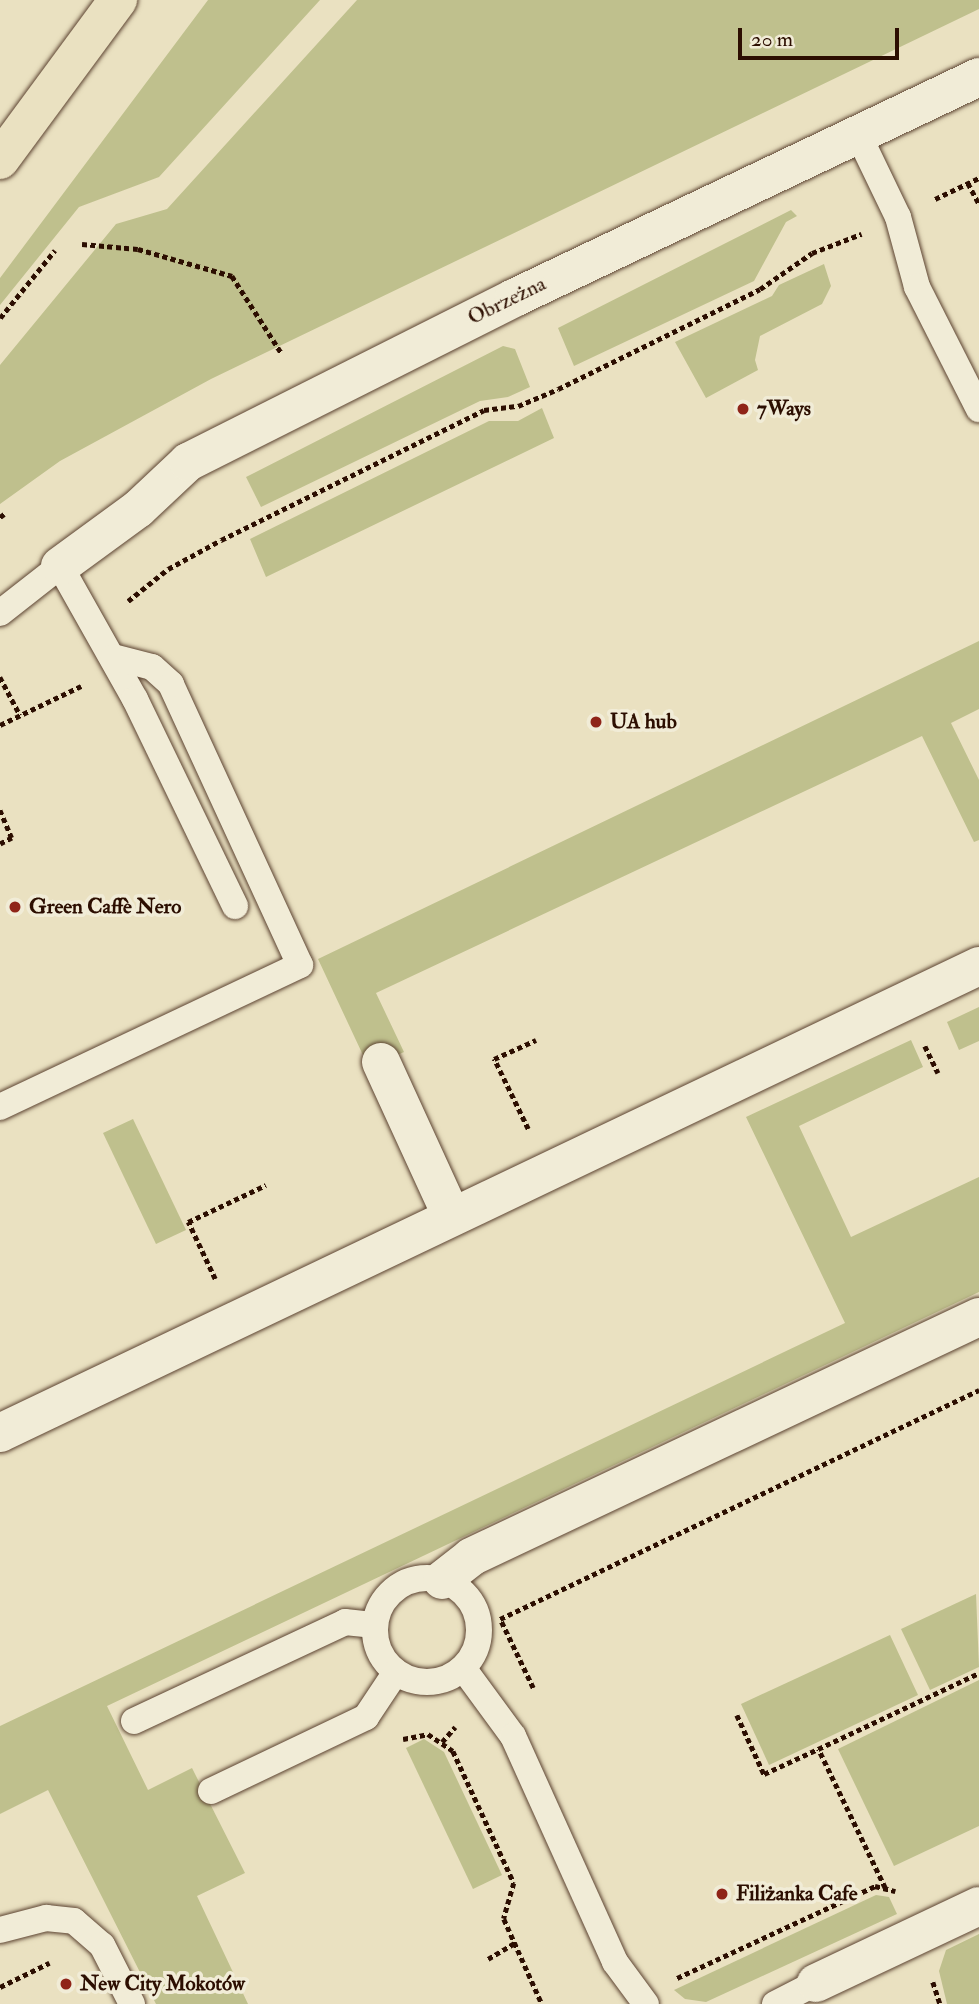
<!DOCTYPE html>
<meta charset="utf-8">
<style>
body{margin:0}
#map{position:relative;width:979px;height:2004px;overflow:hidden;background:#eae1c1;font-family:"IM FELL Double Pica",serif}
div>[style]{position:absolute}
.green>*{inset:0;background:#bfc08d}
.path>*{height:4.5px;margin-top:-2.25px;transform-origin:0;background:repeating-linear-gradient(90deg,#2c0e01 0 5px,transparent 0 8.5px)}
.roads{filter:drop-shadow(0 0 2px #5c4331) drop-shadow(0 0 2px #5c4331)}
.service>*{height:26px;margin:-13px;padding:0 13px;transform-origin:13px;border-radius:13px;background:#f1ecd7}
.service>.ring{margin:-13px;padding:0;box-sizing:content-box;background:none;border:26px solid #f1ecd7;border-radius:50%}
.minor>*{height:38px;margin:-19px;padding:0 19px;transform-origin:19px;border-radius:19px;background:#f1ecd7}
.primary>*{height:38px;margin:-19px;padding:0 19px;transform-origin:19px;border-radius:19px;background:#eae1c1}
.dots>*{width:19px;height:19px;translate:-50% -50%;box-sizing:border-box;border:4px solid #f1ecd7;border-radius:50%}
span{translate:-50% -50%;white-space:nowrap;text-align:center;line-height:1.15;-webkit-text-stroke:7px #f1ecd7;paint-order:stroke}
.street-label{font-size:21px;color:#2c0e01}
.poi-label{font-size:21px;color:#2c0e01;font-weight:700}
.left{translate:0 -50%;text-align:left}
.scale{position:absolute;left:738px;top:28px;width:161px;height:32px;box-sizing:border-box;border:4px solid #2c0e01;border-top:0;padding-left:9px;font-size:21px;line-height:24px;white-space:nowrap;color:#2c0e01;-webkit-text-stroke:5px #f1ecd7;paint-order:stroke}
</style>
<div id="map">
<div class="green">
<div style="clip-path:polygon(208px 0,320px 0,159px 177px,79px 207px,0 305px,0 278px)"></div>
<div style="clip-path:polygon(357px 0,979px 0,979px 9px,211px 379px,60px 461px,0 504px,0 365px,116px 224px,167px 209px)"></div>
<div style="clip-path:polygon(791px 210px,797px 216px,786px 222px,754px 281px,574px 366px,558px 328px)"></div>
<div style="clip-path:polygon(824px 264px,831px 286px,822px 304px,760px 336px,755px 360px,758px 370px,706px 398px,675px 342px,772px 296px,779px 285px)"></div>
<div style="clip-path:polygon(503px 346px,515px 349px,530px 387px,508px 397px,480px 401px,261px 507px,246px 477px)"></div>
<div style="clip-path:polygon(542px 408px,554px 438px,266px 577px,250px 539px,489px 421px,518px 421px)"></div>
<div style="clip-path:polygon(979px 641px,979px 709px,951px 723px,979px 780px,979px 840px,974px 842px,922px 736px,376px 993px,404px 1052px,369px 1068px,318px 959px)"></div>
<div style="clip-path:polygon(979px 1007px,979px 1041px,959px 1050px,947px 1022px)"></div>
<div style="clip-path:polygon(911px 1040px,923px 1067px,799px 1126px,851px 1237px,979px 1177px,979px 1292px,107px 1706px,148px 1790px,192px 1768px,245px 1873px,197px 1896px,248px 2004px,156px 2004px,48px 1790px,0 1814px,0 1726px,845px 1323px,746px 1117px)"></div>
<div style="clip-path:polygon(133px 1119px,186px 1230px,156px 1244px,103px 1133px)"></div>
<div style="clip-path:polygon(976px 1594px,979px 1667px,930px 1690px,901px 1629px)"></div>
<div style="clip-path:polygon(890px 1635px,918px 1695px,769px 1765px,741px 1704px)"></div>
<div style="clip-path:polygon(979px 1680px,979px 1826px,894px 1866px,838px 1749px)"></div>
<div style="clip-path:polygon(424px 1739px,444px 1752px,502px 1875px,473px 1889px,406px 1748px)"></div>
<div style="clip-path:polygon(876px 1895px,889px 1897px,897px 1914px,706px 2002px,685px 1999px,674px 1990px)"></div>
<div style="clip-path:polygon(979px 1934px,979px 2004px,947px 2004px,939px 1971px,946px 1950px)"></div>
</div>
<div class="path">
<div style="left:968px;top:183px;width:24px;rotate:62deg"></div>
<div style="left:935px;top:199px;width:49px;rotate:-25.5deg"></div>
<div style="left:82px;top:244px;width:56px;rotate:5.1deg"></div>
<div style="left:138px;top:249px;width:98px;rotate:16deg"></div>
<div style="left:232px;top:276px;width:93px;rotate:57.3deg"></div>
<div style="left:0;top:318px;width:87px;rotate:-51deg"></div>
<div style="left:0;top:517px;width:5px;rotate:-37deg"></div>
<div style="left:128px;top:601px;width:51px;rotate:-38.7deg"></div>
<div style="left:168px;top:569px;width:60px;rotate:-28.7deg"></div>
<div style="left:221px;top:540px;width:293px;rotate:-26.3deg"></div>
<div style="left:484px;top:410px;width:34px;rotate:-7deg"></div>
<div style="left:518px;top:406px;width:43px;rotate:-23deg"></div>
<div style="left:558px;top:389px;width:225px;rotate:-26.3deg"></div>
<div style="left:760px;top:289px;width:63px;rotate:-34.7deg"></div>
<div style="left:812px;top:253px;width:53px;rotate:-21.2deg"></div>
<div style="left:0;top:677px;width:43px;rotate:62.2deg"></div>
<div style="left:0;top:725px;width:90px;rotate:-25.7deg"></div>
<div style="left:0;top:810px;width:30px;rotate:67deg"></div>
<div style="left:12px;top:838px;width:13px;rotate:153deg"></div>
<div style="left:925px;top:1046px;width:30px;rotate:64deg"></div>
<div style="left:528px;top:1129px;width:78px;rotate:-115.9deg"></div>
<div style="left:494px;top:1059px;width:46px;rotate:-24.3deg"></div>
<div style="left:215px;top:1279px;width:63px;rotate:-115.3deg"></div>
<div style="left:188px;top:1222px;width:86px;rotate:-25.4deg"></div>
<div style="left:533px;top:1688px;width:76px;rotate:-115.6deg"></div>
<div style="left:500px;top:1619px;width:531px;rotate:-25.55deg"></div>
<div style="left:737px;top:1715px;width:65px;rotate:65.4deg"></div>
<div style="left:764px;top:1774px;width:60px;rotate:-24.8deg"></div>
<div style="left:403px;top:1739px;width:25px;rotate:-11deg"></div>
<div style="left:428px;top:1734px;width:30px;rotate:34deg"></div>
<div style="left:453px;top:1751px;width:145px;rotate:65.2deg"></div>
<div style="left:514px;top:1883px;width:37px;rotate:106deg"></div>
<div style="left:504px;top:1919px;width:93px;rotate:65.9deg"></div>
<div style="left:442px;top:1742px;width:20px;rotate:-49deg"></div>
<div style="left:885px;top:1888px;width:154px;rotate:-115.7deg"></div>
<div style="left:818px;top:1749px;width:178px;rotate:-25.3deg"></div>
<div style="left:488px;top:1959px;width:31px;rotate:-31deg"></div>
<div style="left:677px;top:1978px;width:218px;rotate:-24.9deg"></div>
<div style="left:875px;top:1886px;width:21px;rotate:14deg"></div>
<div style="left:933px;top:1982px;width:23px;rotate:72deg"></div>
<div style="left:0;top:1987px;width:55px;rotate:-26.1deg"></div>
</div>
<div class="roads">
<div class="service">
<div style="left:858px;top:134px;width:92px;rotate:64.3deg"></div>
<div style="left:898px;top:217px;width:73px;rotate:74.8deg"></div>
<div style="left:917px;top:287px;width:137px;rotate:63.1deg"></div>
<div style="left:0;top:613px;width:76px;rotate:-38.1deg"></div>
<div style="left:60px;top:566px;width:153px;rotate:60.6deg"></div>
<div style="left:135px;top:699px;width:230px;rotate:64.2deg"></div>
<div style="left:0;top:1107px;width:332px;rotate:-25.3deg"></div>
<div style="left:300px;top:965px;width:309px;rotate:-114.7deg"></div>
<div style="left:171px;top:684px;width:25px;rotate:-138deg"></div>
<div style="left:152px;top:667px;width:40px;rotate:-165.6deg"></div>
<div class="ring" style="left:375px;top:1578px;width:78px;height:78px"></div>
<div style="left:463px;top:1668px;width:84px;rotate:53.7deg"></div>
<div style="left:513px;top:1736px;width:248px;rotate:65.7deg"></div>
<div style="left:615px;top:1962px;width:52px;rotate:53.6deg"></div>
<div style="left:134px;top:1721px;width:233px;rotate:-25.1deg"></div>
<div style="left:345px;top:1622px;width:30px;rotate:6deg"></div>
<div style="left:211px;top:1791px;width:172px;rotate:-25.5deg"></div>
<div style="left:366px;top:1717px;width:54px;rotate:-56.3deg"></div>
<div style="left:0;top:1930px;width:48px;rotate:-14.6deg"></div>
<div style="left:46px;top:1918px;width:28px;rotate:6deg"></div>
<div style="left:74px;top:1921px;width:37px;rotate:41deg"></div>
<div style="left:102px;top:1945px;width:66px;rotate:63deg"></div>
<div style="left:775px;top:2004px;width:46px;rotate:-27.1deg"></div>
</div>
<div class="minor">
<div style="left:60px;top:566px;width:97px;rotate:-36.2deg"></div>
<div style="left:138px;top:509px;width:69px;rotate:-43.2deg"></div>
<div style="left:188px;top:462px;width:365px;rotate:-26.7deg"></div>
<div style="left:514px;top:298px;width:515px;rotate:-25.42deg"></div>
<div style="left:381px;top:1062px;width:170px;rotate:65.4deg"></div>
<div style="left:0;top:1433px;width:1085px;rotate:-25.5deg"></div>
<div style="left:442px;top:1580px;width:37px;rotate:-38deg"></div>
<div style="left:471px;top:1557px;width:562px;rotate:-25.29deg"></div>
<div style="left:816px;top:1983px;width:180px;rotate:-25.3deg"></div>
</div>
<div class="primary">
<div style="left:0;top:160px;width:199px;rotate:-53.6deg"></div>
</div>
</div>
<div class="dots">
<div style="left:743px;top:409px;background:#8f2418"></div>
<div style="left:596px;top:722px;background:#8f2418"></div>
<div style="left:15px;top:907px;background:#8f2418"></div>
<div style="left:722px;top:1894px;background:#8f2418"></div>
<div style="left:66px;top:1984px;background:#8f2418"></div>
</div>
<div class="street-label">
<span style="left:507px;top:301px;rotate:-26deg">Obrzeżna</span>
</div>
<div class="poi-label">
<span class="left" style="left:757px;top:409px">7Ways</span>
<span class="left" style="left:610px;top:722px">UA hub</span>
<span class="left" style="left:29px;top:907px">Green Caffè Nero</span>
<span class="left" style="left:736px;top:1894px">Filiżanka Cafe</span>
<span class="left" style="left:80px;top:1984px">New City Mokotów</span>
</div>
<div class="scale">20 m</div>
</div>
